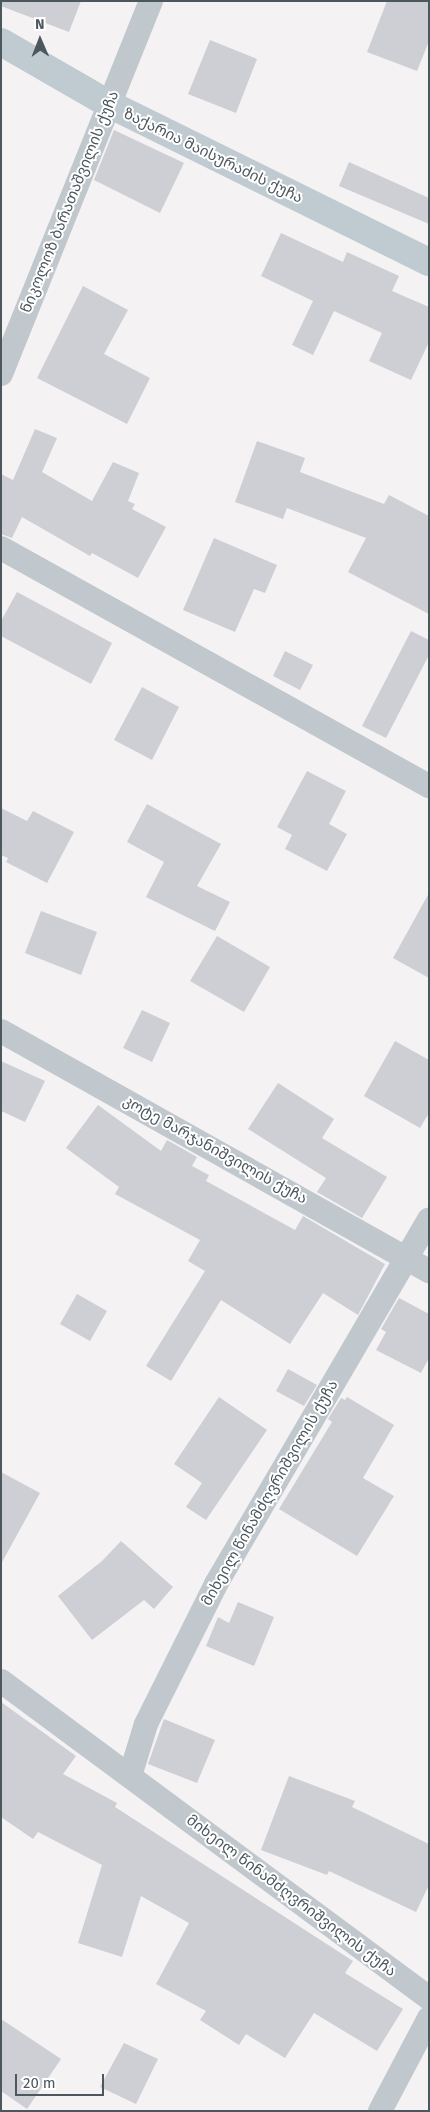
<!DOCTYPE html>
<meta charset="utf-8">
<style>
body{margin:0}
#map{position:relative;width:430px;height:2112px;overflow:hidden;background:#f4f2f3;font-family:"Fira Sans","Noto Sans Georgian",sans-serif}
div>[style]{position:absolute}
.building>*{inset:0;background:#cdcfd4}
.street>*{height:24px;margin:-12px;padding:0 12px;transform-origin:12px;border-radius:12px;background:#c0c7cd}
.secondary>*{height:28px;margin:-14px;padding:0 14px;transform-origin:14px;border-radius:14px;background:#c0cad1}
span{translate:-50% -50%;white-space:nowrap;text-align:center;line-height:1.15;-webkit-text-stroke:4px #fff;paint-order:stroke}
.street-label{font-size:15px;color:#4c575e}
.frame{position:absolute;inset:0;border:2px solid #4c575e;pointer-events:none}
.north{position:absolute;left:15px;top:15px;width:50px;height:50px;-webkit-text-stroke:4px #fff;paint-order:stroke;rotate:359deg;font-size:14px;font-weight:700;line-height:20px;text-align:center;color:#4c575e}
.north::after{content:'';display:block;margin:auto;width:18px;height:22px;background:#4c575e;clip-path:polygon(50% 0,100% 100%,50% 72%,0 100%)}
.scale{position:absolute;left:15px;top:2074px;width:89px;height:22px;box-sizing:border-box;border:2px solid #4c575e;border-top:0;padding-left:6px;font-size:15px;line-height:18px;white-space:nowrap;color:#4c575e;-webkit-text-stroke:4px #fff;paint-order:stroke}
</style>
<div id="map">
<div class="building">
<div style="clip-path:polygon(1px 1px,81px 1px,69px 32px,1px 6px)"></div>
<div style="clip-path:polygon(387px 1px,429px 1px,429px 41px,417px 71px,367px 52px)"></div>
<div style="clip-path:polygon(210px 40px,257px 59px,236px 113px,188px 94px)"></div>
<div style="clip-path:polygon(114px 130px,184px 163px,160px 213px,94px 180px)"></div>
<div style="clip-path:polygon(349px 162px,429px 198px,429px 224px,339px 186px)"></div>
<div style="clip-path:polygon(281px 233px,343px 262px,347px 252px,399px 276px,392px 291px,429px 307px,429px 342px,411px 380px,369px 361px,382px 333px,334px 311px,313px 355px,292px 345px,313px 301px,261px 276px)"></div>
<div style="clip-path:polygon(83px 286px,128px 310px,104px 354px,150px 378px,127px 424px,37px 378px)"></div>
<div style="clip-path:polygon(35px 429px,57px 438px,42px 472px,92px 501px,113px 462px,139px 473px,128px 501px,135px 504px,132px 509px,166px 527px,138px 578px,92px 553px,90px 556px,22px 517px,12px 538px,1px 534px,1px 474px,13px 480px)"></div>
<div style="clip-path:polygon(257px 441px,305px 458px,300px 472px,384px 504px,389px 495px,429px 516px,429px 614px,348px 572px,366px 538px,287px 508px,283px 519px,235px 502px)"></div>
<div style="clip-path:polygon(214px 538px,277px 565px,265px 593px,254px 589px,235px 632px,183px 610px)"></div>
<div style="clip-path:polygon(17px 592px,112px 643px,91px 684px,1px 636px,1px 621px)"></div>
<div style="clip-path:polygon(411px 631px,429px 640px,429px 655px,386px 738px,362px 726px)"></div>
<div style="clip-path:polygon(285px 651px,313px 665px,300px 690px,273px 676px)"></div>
<div style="clip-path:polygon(142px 687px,179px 707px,152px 760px,114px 740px)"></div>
<div style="clip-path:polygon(307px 771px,346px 791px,329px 824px,347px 834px,327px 871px,285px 849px,292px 835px,277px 827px)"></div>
<div style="clip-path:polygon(147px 804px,221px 844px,197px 886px,230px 902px,215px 931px,146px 897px,164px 862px,127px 842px)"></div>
<div style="clip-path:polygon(1px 808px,27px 821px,33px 811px,74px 832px,47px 883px,6px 862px,8px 858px,1px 855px)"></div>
<div style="clip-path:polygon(429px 893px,429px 978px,393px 958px)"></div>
<div style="clip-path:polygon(41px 911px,97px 932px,81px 975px,25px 953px)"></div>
<div style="clip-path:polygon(217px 936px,270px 967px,244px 1012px,190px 981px)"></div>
<div style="clip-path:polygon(142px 1010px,170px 1023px,152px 1062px,123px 1048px)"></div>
<div style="clip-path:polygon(395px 1041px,429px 1060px,429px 1113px,420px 1128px,364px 1096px)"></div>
<div style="clip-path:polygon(1px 1061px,45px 1081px,25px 1122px,1px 1111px)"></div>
<div style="clip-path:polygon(278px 1083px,334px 1119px,322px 1138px,387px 1177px,362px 1218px,317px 1192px,326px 1178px,248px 1129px)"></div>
<div style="clip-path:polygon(98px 1105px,161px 1151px,167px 1140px,197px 1157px,192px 1166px,209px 1175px,206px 1181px,295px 1230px,303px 1216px,385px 1264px,358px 1315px,323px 1293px,290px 1344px,221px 1300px,171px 1381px,146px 1366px,205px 1271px,188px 1261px,200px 1240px,115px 1194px,119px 1187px,66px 1148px)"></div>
<div style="clip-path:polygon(77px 1294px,107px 1311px,90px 1341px,60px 1324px)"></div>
<div style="clip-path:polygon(399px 1298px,429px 1314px,429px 1358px,421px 1373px,376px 1350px,386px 1332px,381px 1329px)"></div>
<div style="clip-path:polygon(288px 1369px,317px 1385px,304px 1406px,276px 1391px)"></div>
<div style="clip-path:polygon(219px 1397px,267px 1430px,206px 1520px,186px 1507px,202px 1483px,174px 1464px)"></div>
<div style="clip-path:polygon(347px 1397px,394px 1425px,363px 1478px,394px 1496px,357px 1556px,279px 1509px,332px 1422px,328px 1419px,341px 1398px,345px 1400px)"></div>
<div style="clip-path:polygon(1px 1472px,40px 1493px,1px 1564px)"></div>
<div style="clip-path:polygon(121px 1541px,173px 1587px,154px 1609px,144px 1600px,92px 1640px,58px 1596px,102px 1561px)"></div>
<div style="clip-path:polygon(238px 1602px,274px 1617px,254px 1666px,206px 1646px,218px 1617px,229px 1623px)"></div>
<div style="clip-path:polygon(1px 1702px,76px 1756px,63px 1774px,117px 1803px,115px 1807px,353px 1961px,345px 1973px,403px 2009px,377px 2051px,314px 2013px,285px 2058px,246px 2034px,239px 2045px,200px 2020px,206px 2011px,156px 1984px,189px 1923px,141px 1896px,122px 1957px,78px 1943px,102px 1865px,38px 1832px,33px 1839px,1px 1817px)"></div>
<div style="clip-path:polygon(164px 1719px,215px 1740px,197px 1783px,148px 1764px)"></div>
<div style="clip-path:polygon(289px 1776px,355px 1801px,352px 1807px,429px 1844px,429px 1885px,416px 1912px,329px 1871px,327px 1875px,261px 1850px)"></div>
<div style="clip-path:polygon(1px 2019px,61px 2059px,27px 2109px,1px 2091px)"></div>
<div style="clip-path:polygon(124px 2043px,158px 2059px,136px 2104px,100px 2087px)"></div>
</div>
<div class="street">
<div style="left:1px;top:374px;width:402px;rotate:-68.1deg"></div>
<div style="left:1px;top:548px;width:490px;rotate:29.1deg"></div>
<div style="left:1px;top:1031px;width:491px;rotate:29.3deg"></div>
<div style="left:1px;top:1681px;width:533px;rotate:36.53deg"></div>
<div style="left:130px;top:1776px;width:54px;rotate:-72.9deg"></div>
<div style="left:146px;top:1724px;width:157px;rotate:-63.4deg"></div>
<div style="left:216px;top:1584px;width:422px;rotate:-59.7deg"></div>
<div style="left:380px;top:2111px;width:105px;rotate:-62.2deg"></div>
</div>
<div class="secondary">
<div style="left:1px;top:42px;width:125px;rotate:29.9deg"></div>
<div style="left:109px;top:104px;width:357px;rotate:26.3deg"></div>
</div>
<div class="street-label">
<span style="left:213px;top:156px;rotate:26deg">ზაქარია მაისურაძის ქუჩა</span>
<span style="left:70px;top:202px;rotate:-68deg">ნიკოლოზ ბარათაშვილის ქუჩა</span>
<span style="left:215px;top:1150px;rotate:29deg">კოტე მარჯანიშვილის ქუჩა</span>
<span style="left:270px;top:1493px;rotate:-60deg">მიხეილ წინამძღვრიშვილის ქუჩა</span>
<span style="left:291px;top:1896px;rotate:37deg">მიხეილ წინამძღვრიშვილის ქუჩა</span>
</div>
<div class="frame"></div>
<div class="north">N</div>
<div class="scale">20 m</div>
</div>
